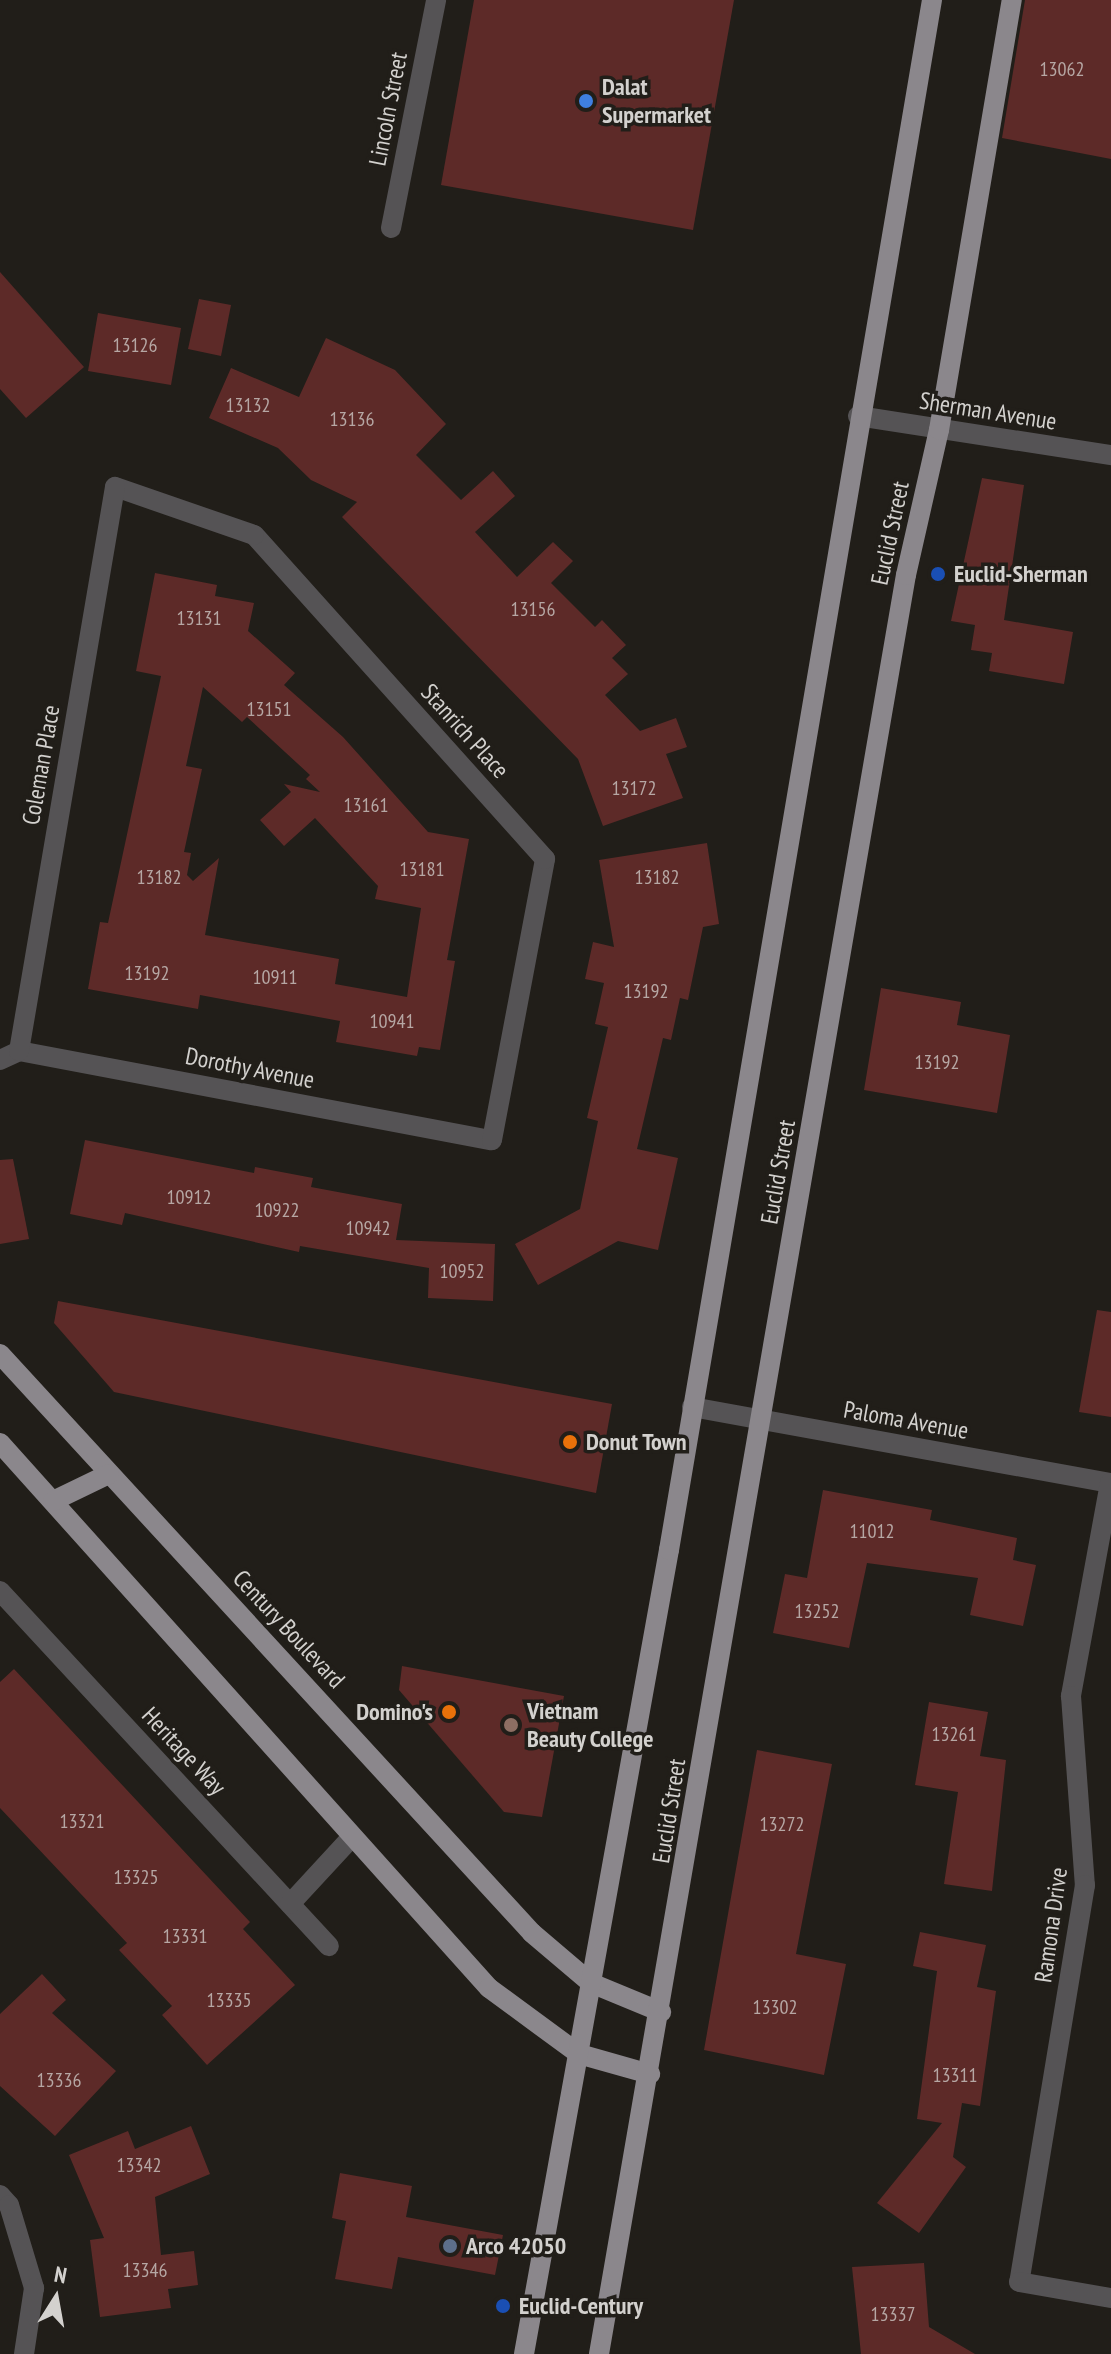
<!DOCTYPE html>
<style>
body{margin:0}
#map{position:relative;width:1111px;height:2354px;overflow:hidden;background:#211e19;font-family:"PT Sans Narrow",sans-serif}
div>[style]{position:absolute}
.building>*{inset:0;background:#5d2a28}
.minor>*{height:20px;margin:-10px;padding:0 10px;transform-origin:10px;border-radius:10px;background:#555355}
.major>*{height:20px;margin:-10px;padding:0 10px;transform-origin:10px;border-radius:10px;background:#8b878c}
.dots>*{width:22px;height:22px;translate:-50% -50%;box-sizing:border-box;border:4px solid #211e19;border-radius:50%}
span{translate:-50% -50%;white-space:nowrap;text-align:center;line-height:1.15;-webkit-text-stroke:7px #211e19;paint-order:stroke}
.number-label{font-size:20px;color:#b6a7a4}
.number-label span{-webkit-text-stroke-width:0}
.poi-label{font-size:24px;color:#d3d1ce;font-weight:700}
.left{translate:0 -50%;text-align:left}
.right{translate:-100% -50%;text-align:right}
.street-label{font-size:24px;color:#d3d1ce}
.north{position:absolute;left:16px;top:2258px;width:80px;height:80px;-webkit-text-stroke:6px #211e19;paint-order:stroke;rotate:11deg;font-size:22px;font-weight:700;line-height:32px;text-align:center;color:#d3d1ce}
.north::after{content:'';display:block;margin:auto;width:28px;height:36px;background:#d3d1ce;clip-path:polygon(50% 0,100% 100%,50% 72%,0 100%)}
</style>
<div id="map">
<div class="building">
<div style="clip-path:polygon(474px 0,734px 0,693px 230px,441px 185px)"></div>
<div style="clip-path:polygon(1025px 0,1111px 0,1111px 159px,1002px 138px)"></div>
<div style="clip-path:polygon(0 272px,84px 367px,26px 418px,0 389px)"></div>
<div style="clip-path:polygon(199px 299px,231px 305px,221px 356px,188px 349px)"></div>
<div style="clip-path:polygon(98px 313px,181px 328px,171px 385px,88px 371px)"></div>
<div style="clip-path:polygon(326px 338px,395px 370px,446px 424px,416px 455px,461px 500px,493px 471px,515px 496px,475px 532px,517px 577px,553px 542px,573px 561px,551px 583px,595px 627px,602px 620px,626px 645px,612px 658px,628px 674px,605px 695px,640px 731px,676px 718px,687px 747px,666px 754px,683px 798px,603px 826px,578px 759px,342px 517px,357px 502px,311px 480px,278px 448px,209px 418px,231px 368px,299px 397px)"></div>
<div style="clip-path:polygon(982px 478px,1024px 485px,1004px 620px,1073px 632px,1064px 684px,989px 671px,992px 653px,971px 650px,975px 625px,951px 621px)"></div>
<div style="clip-path:polygon(evenodd,155px 573px,217px 585px,215px 596px,254px 603px,248px 631px,295px 673px,284px 685px,343px 737px,428px 832px,469px 839px,447px 960px,455px 961px,440px 1050px,419px 1047px,417px 1056px,336px 1042px,340px 1021px,200px 995px,198px 1009px,88px 989px,100px 922px,108px 923px,161px 676px,136px 671px,155px 573px,203px 687px,242px 722px,247px 717px,310px 775px,306px 779px,320px 792px,284px 784px,291px 792px,260px 820px,284px 846px,315px 818px,378px 886px,375px 899px,421px 908px,407px 997px,335px 984px,339px 959px,205px 935px,219px 858px,193px 881px,187px 875px,191px 853px,184px 852px,202px 769px,186px 766px,203px 687px)"></div>
<div style="clip-path:polygon(707px 843px,719px 924px,703px 927px,688px 1000px,680px 998px,671px 1040px,663px 1038px,637px 1149px,678px 1158px,658px 1250px,618px 1241px,538px 1285px,515px 1244px,580px 1209px,598px 1121px,587px 1118px,608px 1027px,595px 1024px,604px 983px,585px 979px,593px 942px,614px 947px,599px 860px)"></div>
<div style="clip-path:polygon(881px 988px,961px 1002px,957px 1025px,1010px 1035px,997px 1113px,864px 1090px)"></div>
<div style="clip-path:polygon(85px 1140px,254px 1173px,255px 1167px,313px 1178px,311px 1187px,402px 1204px,396px 1240px,495px 1244px,493px 1301px,428px 1298px,429px 1268px,300px 1246px,299px 1252px,125px 1213px,122px 1225px,70px 1214px)"></div>
<div style="clip-path:polygon(13px 1159px,29px 1239px,0 1244px,0 1160px)"></div>
<div style="clip-path:polygon(58px 1301px,612px 1404px,596px 1493px,114px 1392px,54px 1323px)"></div>
<div style="clip-path:polygon(1097px 1310px,1111px 1312px,1111px 1417px,1079px 1412px)"></div>
<div style="clip-path:polygon(823px 1490px,932px 1510px,930px 1520px,1017px 1538px,1013px 1560px,1036px 1565px,1023px 1626px,970px 1615px,978px 1578px,867px 1563px,849px 1648px,773px 1633px,785px 1574px,807px 1578px)"></div>
<div style="clip-path:polygon(402px 1666px,564px 1696px,542px 1817px,504px 1812px,399px 1690px)"></div>
<div style="clip-path:polygon(14px 1669px,250px 1922px,243px 1929px,295px 1985px,207px 2065px,162px 2015px,172px 2006px,119px 1950px,127px 1943px,0 1808px,0 1682px)"></div>
<div style="clip-path:polygon(929px 1702px,988px 1712px,980px 1756px,1006px 1760px,992px 1891px,944px 1884px,958px 1792px,915px 1785px)"></div>
<div style="clip-path:polygon(757px 1750px,832px 1764px,796px 1954px,846px 1964px,824px 2075px,704px 2050px)"></div>
<div style="clip-path:polygon(920px 1932px,986px 1945px,977px 1987px,996px 1991px,980px 2106px,962px 2103px,953px 2157px,966px 2167px,919px 2233px,877px 2203px,942px 2123px,917px 2119px,937px 1971px,913px 1966px)"></div>
<div style="clip-path:polygon(42px 1974px,66px 2000px,52px 2013px,116px 2071px,55px 2136px,0 2086px,0 2014px)"></div>
<div style="clip-path:polygon(191px 2126px,210px 2174px,155px 2197px,161px 2255px,194px 2251px,198px 2285px,168px 2289px,171px 2308px,100px 2317px,90px 2240px,104px 2238px,69px 2155px,128px 2131px,135px 2149px)"></div>
<div style="clip-path:polygon(340px 2173px,412px 2186px,406px 2217px,503px 2235px,495px 2275px,398px 2257px,392px 2289px,335px 2279px,346px 2221px,332px 2218px)"></div>
<div style="clip-path:polygon(924px 2263px,929px 2327px,975px 2354px,861px 2354px,852px 2267px)"></div>
</div>
<div class="minor">
<div style="left:391px;top:228px;width:232px;rotate:-78.8deg"></div>
<div style="left:858px;top:416px;width:256px;rotate:8.8deg"></div>
<div style="left:0;top:1060px;width:21px;rotate:-25deg"></div>
<div style="left:19px;top:1051px;width:481px;rotate:10.7deg"></div>
<div style="left:492px;top:1140px;width:286px;rotate:-79.3deg"></div>
<div style="left:545px;top:859px;width:435px;rotate:-131.9deg"></div>
<div style="left:254px;top:535px;width:147px;rotate:-160.9deg"></div>
<div style="left:115px;top:487px;width:572px;rotate:99.66deg"></div>
<div style="left:692px;top:1407px;width:426px;rotate:10.3deg"></div>
<div style="left:1110px;top:1483px;width:217px;rotate:100.4deg"></div>
<div style="left:1071px;top:1696px;width:190px;rotate:85.8deg"></div>
<div style="left:1085px;top:1885px;width:402px;rotate:99.4deg"></div>
<div style="left:1019px;top:2282px;width:93px;rotate:9.9deg"></div>
<div style="left:0;top:1591px;width:484px;rotate:47.2deg"></div>
<div style="left:290px;top:1904px;width:90px;rotate:-47.3deg"></div>
<div style="left:0;top:2195px;width:13px;rotate:48deg"></div>
<div style="left:9px;top:2205px;width:87px;rotate:73.2deg"></div>
<div style="left:34px;top:2288px;width:67px;rotate:98.6deg"></div>
</div>
<div class="major">
<div style="left:0;top:1354px;width:786px;rotate:47.42deg"></div>
<div style="left:532px;top:1933px;width:77px;rotate:40.3deg"></div>
<div style="left:591px;top:1983px;width:76px;rotate:22.5deg"></div>
<div style="left:0;top:1443px;width:732px;rotate:48.1deg"></div>
<div style="left:489px;top:1988px;width:112px;rotate:36.3deg"></div>
<div style="left:579px;top:2054px;width:74px;rotate:15.7deg"></div>
<div style="left:53px;top:1501px;width:62px;rotate:-25.7deg"></div>
<div style="left:524px;top:2354px;width:817px;rotate:-79.78deg"></div>
<div style="left:669px;top:1550px;width:1572px;rotate:-80.37deg"></div>
<div style="left:599px;top:2354px;width:1805px;rotate:-80.21deg"></div>
<div style="left:906px;top:575px;width:149px;rotate:-77.2deg"></div>
<div style="left:939px;top:430px;width:436px;rotate:-80.4deg"></div>
</div>
<div class="dots">
<div style="left:586px;top:101px;background:#3f7fe0"></div>
<div style="left:938px;top:574px;background:#1a4fb4"></div>
<div style="left:570px;top:1442px;background:#e8710a"></div>
<div style="left:449px;top:1712px;background:#e8710a"></div>
<div style="left:511px;top:1725px;background:#8d6e63"></div>
<div style="left:450px;top:2246px;background:#5c6f8a"></div>
<div style="left:503px;top:2306px;background:#1a4fb4"></div>
</div>
<div class="number-label">
<span style="left:1062px;top:69px">13062</span>
<span style="left:135px;top:345px">13126</span>
<span style="left:248px;top:405px">13132</span>
<span style="left:352px;top:419px">13136</span>
<span style="left:533px;top:609px">13156</span>
<span style="left:199px;top:618px">13131</span>
<span style="left:269px;top:709px">13151</span>
<span style="left:634px;top:788px">13172</span>
<span style="left:366px;top:805px">13161</span>
<span style="left:422px;top:869px">13181</span>
<span style="left:159px;top:877px">13182</span>
<span style="left:657px;top:877px">13182</span>
<span style="left:147px;top:973px">13192</span>
<span style="left:275px;top:977px">10911</span>
<span style="left:646px;top:991px">13192</span>
<span style="left:392px;top:1021px">10941</span>
<span style="left:937px;top:1062px">13192</span>
<span style="left:189px;top:1197px">10912</span>
<span style="left:277px;top:1210px">10922</span>
<span style="left:368px;top:1228px">10942</span>
<span style="left:462px;top:1271px">10952</span>
<span style="left:872px;top:1531px">11012</span>
<span style="left:817px;top:1611px">13252</span>
<span style="left:954px;top:1734px">13261</span>
<span style="left:82px;top:1821px">13321</span>
<span style="left:782px;top:1824px">13272</span>
<span style="left:136px;top:1877px">13325</span>
<span style="left:185px;top:1936px">13331</span>
<span style="left:229px;top:2000px">13335</span>
<span style="left:775px;top:2007px">13302</span>
<span style="left:955px;top:2075px">13311</span>
<span style="left:59px;top:2080px">13336</span>
<span style="left:139px;top:2165px">13342</span>
<span style="left:145px;top:2270px">13346</span>
<span style="left:893px;top:2314px">13337</span>
</div>
<div class="poi-label">
<span class="left" style="left:602px;top:101px">Dalat<br>Supermarket</span>
<span class="left" style="left:954px;top:574px">Euclid-Sherman</span>
<span class="left" style="left:586px;top:1442px">Donut Town</span>
<span class="left" style="left:527px;top:1725px">Vietnam<br>Beauty College</span>
<span class="right" style="left:433px;top:1712px">Domino's</span>
<span class="left" style="left:466px;top:2246px">Arco 42050</span>
<span class="left" style="left:519px;top:2306px">Euclid-Century</span>
</div>
<div class="street-label">
<span style="left:388px;top:109px;rotate:-79deg">Lincoln Street</span>
<span style="left:988px;top:411px;rotate:9deg">Sherman Avenue</span>
<span style="left:890px;top:533px;rotate:-78deg">Euclid Street</span>
<span style="left:465px;top:731px;rotate:48deg">Stanrich Place</span>
<span style="left:41px;top:765px;rotate:-80deg">Coleman Place</span>
<span style="left:250px;top:1068px;rotate:11deg">Dorothy Avenue</span>
<span style="left:778px;top:1172px;rotate:-80deg">Euclid Street</span>
<span style="left:906px;top:1420px;rotate:10deg">Paloma Avenue</span>
<span style="left:289px;top:1629px;rotate:47deg">Century Boulevard</span>
<span style="left:184px;top:1751px;rotate:47deg">Heritage Way</span>
<span style="left:669px;top:1811px;rotate:-81deg">Euclid Street</span>
<span style="left:1051px;top:1925px;rotate:-82deg">Ramona Drive</span>
</div>
<div class="north">N</div>
</div>
